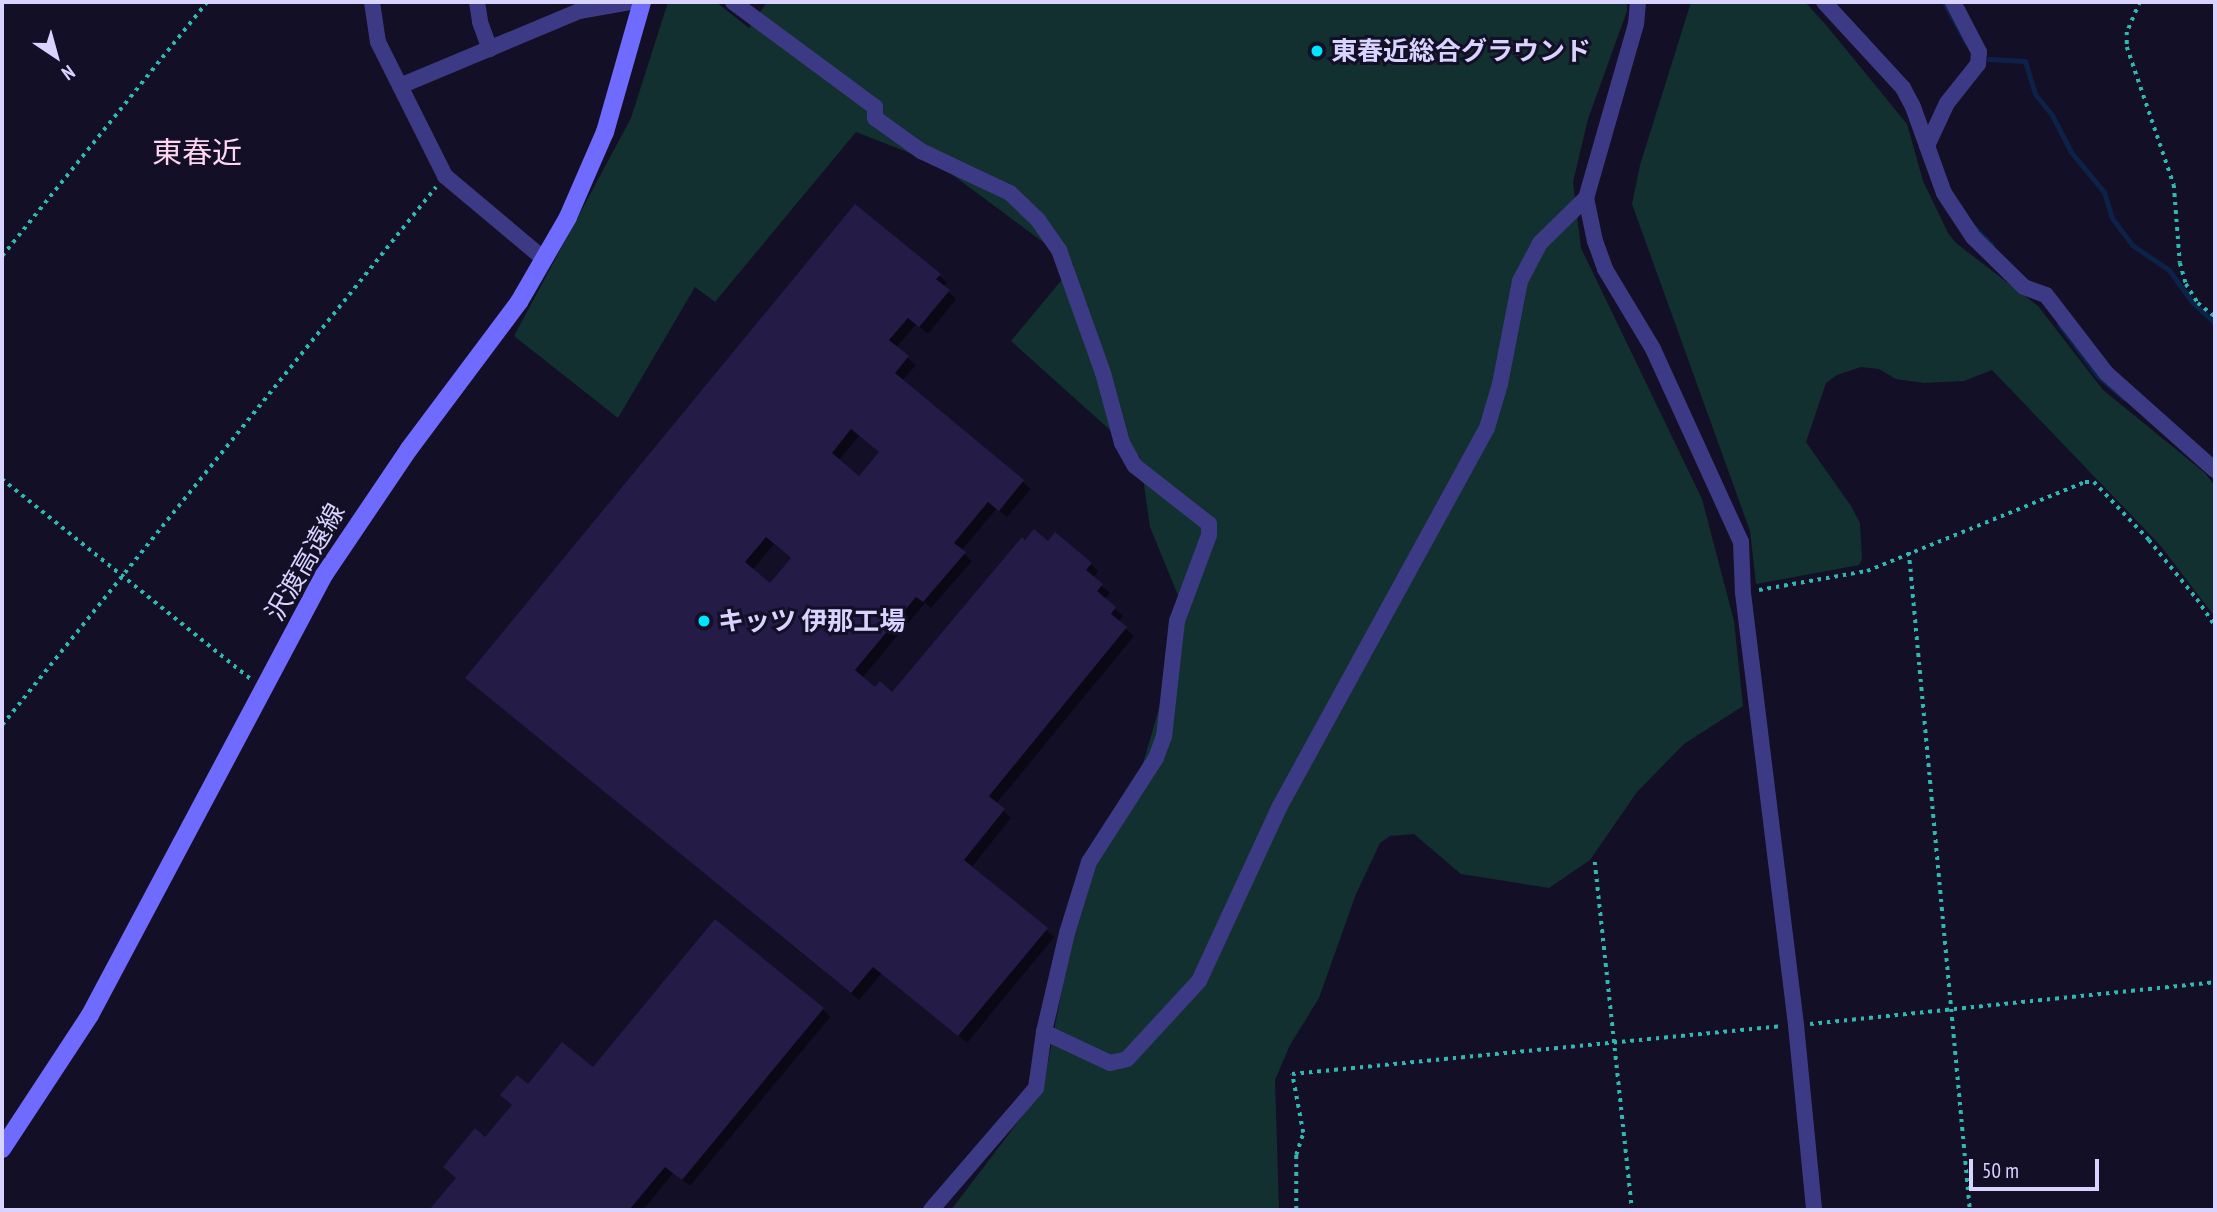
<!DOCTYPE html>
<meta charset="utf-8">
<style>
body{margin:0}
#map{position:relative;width:2217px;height:1212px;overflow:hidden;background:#130f26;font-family:"PT Sans Narrow","Noto Sans JP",sans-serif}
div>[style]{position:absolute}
.green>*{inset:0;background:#12302f}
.shadow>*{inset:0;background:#0007}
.stream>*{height:5px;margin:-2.5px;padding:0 2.5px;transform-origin:2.5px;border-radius:2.5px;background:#0c2248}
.building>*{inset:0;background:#241b47}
.path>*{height:3.5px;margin-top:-1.75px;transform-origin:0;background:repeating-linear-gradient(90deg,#2fb8b0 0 3.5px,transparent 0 8.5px)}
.minor>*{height:16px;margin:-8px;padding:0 8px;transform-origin:8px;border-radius:8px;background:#3d3a85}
.secondary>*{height:18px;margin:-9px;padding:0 9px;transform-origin:9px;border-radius:9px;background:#6f6bff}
.dots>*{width:19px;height:19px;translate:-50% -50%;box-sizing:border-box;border:4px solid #130f26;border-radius:50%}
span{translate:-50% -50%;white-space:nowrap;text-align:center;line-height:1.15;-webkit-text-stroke:6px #130f26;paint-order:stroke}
.poi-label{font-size:26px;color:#d9d4ff;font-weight:700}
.left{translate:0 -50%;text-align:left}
.street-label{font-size:26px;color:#d9d4ff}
.quarter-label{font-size:30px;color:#ffd6f0}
.frame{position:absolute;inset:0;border:4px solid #d9d4ff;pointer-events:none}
.north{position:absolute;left:21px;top:21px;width:70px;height:70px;-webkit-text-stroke:5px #130f26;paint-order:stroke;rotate:144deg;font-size:19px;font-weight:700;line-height:28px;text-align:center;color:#d9d4ff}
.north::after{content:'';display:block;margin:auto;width:24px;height:32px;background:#d9d4ff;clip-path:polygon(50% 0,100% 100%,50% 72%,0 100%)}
.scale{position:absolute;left:1969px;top:1159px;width:130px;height:32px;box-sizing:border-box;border:4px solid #d9d4ff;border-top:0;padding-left:9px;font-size:21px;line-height:24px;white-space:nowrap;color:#d9d4ff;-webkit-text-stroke:5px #130f26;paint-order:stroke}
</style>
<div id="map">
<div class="green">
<div style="clip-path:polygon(668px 2px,716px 2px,749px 28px,767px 2px,1627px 2px,1627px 11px,1588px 119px,1573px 182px,1581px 248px,1702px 499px,1734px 621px,1743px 706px,1684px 744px,1637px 792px,1590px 860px,1549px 888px,1461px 874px,1414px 834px,1390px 836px,1380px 843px,1356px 894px,1319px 998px,1290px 1045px,1275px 1080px,1279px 1210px,951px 1210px,1043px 1089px,1071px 941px,1093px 870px,1131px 805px,1186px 615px,1150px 527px,1140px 457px,1011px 341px,1074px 265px,938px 164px,856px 132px,715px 302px,695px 287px,618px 418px,514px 336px,631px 118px)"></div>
<div style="clip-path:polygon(1691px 2px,1805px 2px,1826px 25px,1907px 124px,1923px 181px,1948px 233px,1956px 243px,2038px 306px,2103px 390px,2205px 473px,2215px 486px,2215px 617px,2160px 545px,1992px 370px,1964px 381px,1924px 383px,1896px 379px,1879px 369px,1861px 367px,1837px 375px,1826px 383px,1806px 442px,1851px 506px,1860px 523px,1862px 559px,1859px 565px,1756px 584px,1750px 531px,1632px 204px,1640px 165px)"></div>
</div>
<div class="shadow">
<div style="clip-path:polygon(evenodd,939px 275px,947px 283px,943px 287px,956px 299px,928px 334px,916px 324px,896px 348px,916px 365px,902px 381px,1031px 489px,1007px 517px,997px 508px,961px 551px,972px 561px,931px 608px,925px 603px,862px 678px,875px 689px,892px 694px,1025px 542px,1048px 543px,1091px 564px,1098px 571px,1093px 578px,1110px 593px,1104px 599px,1123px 616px,1118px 622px,1134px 636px,996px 804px,1011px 818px,971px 868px,1054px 937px,967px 1043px,882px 973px,859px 1000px,475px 685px,939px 275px,860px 435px,881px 453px,860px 479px,838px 461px,860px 435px,939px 275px,774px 544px,792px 559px,770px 585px,752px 570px,774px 544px)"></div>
<div style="clip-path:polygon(823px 1009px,830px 1017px,690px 1186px,673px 1173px,643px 1210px,431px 1210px,528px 1086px)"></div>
</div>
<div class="stream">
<div style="left:1944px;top:2px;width:46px;rotate:61.2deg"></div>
<div style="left:1989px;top:59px;width:36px;rotate:3deg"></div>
<div style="left:2025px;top:61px;width:34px;rotate:73deg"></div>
<div style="left:2035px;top:94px;width:27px;rotate:51deg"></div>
<div style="left:2052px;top:115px;width:42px;rotate:62.8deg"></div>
<div style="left:2071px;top:152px;width:52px;rotate:50.5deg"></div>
<div style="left:2104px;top:192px;width:27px;rotate:73deg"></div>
<div style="left:2112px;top:218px;width:34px;rotate:53deg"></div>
<div style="left:2132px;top:245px;width:45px;rotate:34deg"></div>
<div style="left:2169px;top:270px;width:41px;rotate:54deg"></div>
<div style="left:2193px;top:303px;width:30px;rotate:42deg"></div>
<div style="left:1974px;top:227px;width:25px;rotate:45deg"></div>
<div style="left:2059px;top:324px;width:64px;rotate:53.3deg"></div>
<div style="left:2097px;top:375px;width:35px;rotate:41deg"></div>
</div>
<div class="building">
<div style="clip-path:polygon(evenodd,855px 204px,941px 274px,936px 279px,950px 290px,919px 327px,908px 318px,889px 340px,909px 356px,895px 373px,1024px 480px,999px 511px,988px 502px,954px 543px,966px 552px,923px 602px,916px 597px,855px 670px,875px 687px,880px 681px,892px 692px,1022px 537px,1025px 540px,1034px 529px,1048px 541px,1055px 532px,1092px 563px,1086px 570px,1103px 584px,1097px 591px,1116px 607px,1111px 614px,1127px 627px,989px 796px,1005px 809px,964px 860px,1048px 928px,958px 1036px,873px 967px,851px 993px,465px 678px,855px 204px,851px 429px,879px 452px,859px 476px,832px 453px,851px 429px,855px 204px,766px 537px,791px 558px,770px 583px,745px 562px,766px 537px)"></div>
<div style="clip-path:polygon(715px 919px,824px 1008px,682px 1180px,665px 1167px,629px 1210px,429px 1210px,456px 1178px,443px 1167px,475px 1128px,485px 1137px,512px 1105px,500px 1095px,517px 1075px,528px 1084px,562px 1042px,593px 1067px)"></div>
</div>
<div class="path">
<div style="left:2140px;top:2px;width:33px;rotate:113deg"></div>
<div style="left:2127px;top:32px;width:15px;rotate:90deg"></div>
<div style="left:2127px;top:47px;width:146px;rotate:71.2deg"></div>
<div style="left:2174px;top:185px;width:78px;rotate:85.6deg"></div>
<div style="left:2180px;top:263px;width:22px;rotate:74deg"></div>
<div style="left:2186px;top:284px;width:22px;rotate:58deg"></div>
<div style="left:2198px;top:303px;width:22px;rotate:39deg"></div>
<div style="left:2px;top:256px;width:326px;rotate:-51.1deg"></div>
<div style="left:2px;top:479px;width:319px;rotate:38.8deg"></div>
<div style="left:1909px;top:552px;width:661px;rotate:84.7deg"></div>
<div style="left:1759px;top:590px;width:110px;rotate:-10deg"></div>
<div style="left:1867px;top:571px;width:235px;rotate:-22.2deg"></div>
<div style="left:2085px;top:482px;width:9px"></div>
<div style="left:2094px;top:482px;width:80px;rotate:46.5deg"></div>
<div style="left:2149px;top:540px;width:76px;rotate:50.9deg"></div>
<div style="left:2197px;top:599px;width:32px;rotate:56deg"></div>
<div style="left:2px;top:725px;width:691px;rotate:-51.11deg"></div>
<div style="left:1595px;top:862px;width:350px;rotate:83.9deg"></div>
<div style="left:1810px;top:1024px;width:407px;rotate:-5.9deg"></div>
<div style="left:1296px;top:1210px;width:55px;rotate:-90deg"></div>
<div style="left:1296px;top:1155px;width:23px;rotate:-72deg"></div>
<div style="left:1303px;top:1133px;width:60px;rotate:-100.6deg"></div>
<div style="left:1292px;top:1074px;width:491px;rotate:-5.6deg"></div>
</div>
<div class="minor">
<div style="left:372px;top:2px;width:40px;rotate:81.5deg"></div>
<div style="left:378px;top:42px;width:150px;rotate:63.4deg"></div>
<div style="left:445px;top:176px;width:129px;rotate:40deg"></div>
<div style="left:477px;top:2px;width:20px;rotate:81deg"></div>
<div style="left:480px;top:22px;width:29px;rotate:70deg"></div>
<div style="left:733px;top:2px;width:177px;rotate:36.5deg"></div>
<div style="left:875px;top:107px;width:11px;rotate:90deg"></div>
<div style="left:875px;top:118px;width:57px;rotate:35.7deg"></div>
<div style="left:921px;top:151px;width:98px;rotate:25.3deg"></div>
<div style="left:1010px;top:193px;width:39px;rotate:44deg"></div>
<div style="left:1038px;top:220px;width:37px;rotate:55deg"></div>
<div style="left:1059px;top:250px;width:131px;rotate:70.3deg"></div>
<div style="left:1103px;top:373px;width:73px;rotate:74.8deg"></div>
<div style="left:1122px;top:443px;width:26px;rotate:61deg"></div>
<div style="left:1135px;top:466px;width:94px;rotate:38.1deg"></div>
<div style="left:1209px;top:524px;width:11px;rotate:90deg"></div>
<div style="left:1209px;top:535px;width:92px;rotate:110.4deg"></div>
<div style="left:1177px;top:621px;width:116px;rotate:96.4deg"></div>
<div style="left:1164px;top:736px;width:23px;rotate:110deg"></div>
<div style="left:1156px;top:758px;width:124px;rotate:122.8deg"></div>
<div style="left:1089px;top:862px;width:74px;rotate:107.2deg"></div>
<div style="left:1067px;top:933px;width:102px;rotate:103.1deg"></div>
<div style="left:1044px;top:1032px;width:57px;rotate:98.1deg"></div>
<div style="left:1036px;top:1088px;width:161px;rotate:130.7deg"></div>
<div style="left:1638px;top:2px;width:22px;rotate:95deg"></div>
<div style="left:1636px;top:24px;width:181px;rotate:106deg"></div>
<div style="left:1586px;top:198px;width:44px;rotate:78.2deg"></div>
<div style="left:1595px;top:241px;width:30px;rotate:70deg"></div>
<div style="left:1605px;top:269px;width:93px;rotate:59deg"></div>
<div style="left:1653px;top:349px;width:212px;rotate:65.5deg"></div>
<div style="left:1741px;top:542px;width:51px;rotate:87.8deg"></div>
<div style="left:1743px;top:593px;width:435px;rotate:83deg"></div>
<div style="left:1796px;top:1025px;width:186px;rotate:84.4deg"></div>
<div style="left:1824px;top:2px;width:117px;rotate:47.4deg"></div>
<div style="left:1903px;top:88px;width:21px;rotate:62deg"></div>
<div style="left:1913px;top:107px;width:91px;rotate:70.2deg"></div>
<div style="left:1944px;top:193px;width:53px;rotate:56.6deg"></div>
<div style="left:1973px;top:237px;width:71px;rotate:44.4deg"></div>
<div style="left:2024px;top:287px;width:23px;rotate:20deg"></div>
<div style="left:2046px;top:295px;width:98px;rotate:52.4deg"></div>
<div style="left:2106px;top:373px;width:146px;rotate:41.7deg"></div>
<div style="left:400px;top:86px;width:194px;rotate:-22.7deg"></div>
<div style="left:579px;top:11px;width:53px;rotate:-9.8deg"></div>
<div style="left:1927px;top:146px;width:47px;rotate:-65.1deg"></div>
<div style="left:1947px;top:103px;width:50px;rotate:-51.5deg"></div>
<div style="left:1978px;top:64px;width:12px;rotate:-85deg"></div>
<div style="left:1979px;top:52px;width:56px;rotate:-117.5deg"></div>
<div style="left:1044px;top:1032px;width:73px;rotate:25.2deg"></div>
<div style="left:1110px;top:1063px;width:17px;rotate:-13deg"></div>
<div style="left:1127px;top:1059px;width:106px;rotate:-47.3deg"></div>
<div style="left:1199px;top:981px;width:193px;rotate:-65.2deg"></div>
<div style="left:1280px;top:806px;width:431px;rotate:-61.3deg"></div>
<div style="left:1487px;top:428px;width:46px;rotate:-73.5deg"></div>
<div style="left:1500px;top:384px;width:105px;rotate:-79deg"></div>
<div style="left:1520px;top:281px;width:43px;rotate:-62.2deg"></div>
<div style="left:1540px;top:243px;width:64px;rotate:-44.4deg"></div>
</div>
<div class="secondary">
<div style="left:2px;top:1149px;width:160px;rotate:-56.7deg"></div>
<div style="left:90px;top:1015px;width:498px;rotate:-62deg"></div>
<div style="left:324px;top:575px;width:152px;rotate:-56deg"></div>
<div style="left:409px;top:449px;width:184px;rotate:-53.2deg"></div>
<div style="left:519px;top:302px;width:98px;rotate:-60deg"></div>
<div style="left:568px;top:217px;width:93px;rotate:-66.5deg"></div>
<div style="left:605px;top:132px;width:135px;rotate:-74.1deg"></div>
</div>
<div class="dots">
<div style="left:1317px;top:51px;background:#00e5ff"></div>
<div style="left:704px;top:621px;background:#00e5ff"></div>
</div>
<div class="poi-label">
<span class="left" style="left:1331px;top:51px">東春近総合グラウンド</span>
<span class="left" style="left:718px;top:621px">キッツ 伊那工場</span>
</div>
<div class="street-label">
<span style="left:305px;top:562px;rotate:-60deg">沢渡高遠線</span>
</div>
<div class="quarter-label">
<span style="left:197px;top:152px">東春近</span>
</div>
<div class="frame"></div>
<div class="north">N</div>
<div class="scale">50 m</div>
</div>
